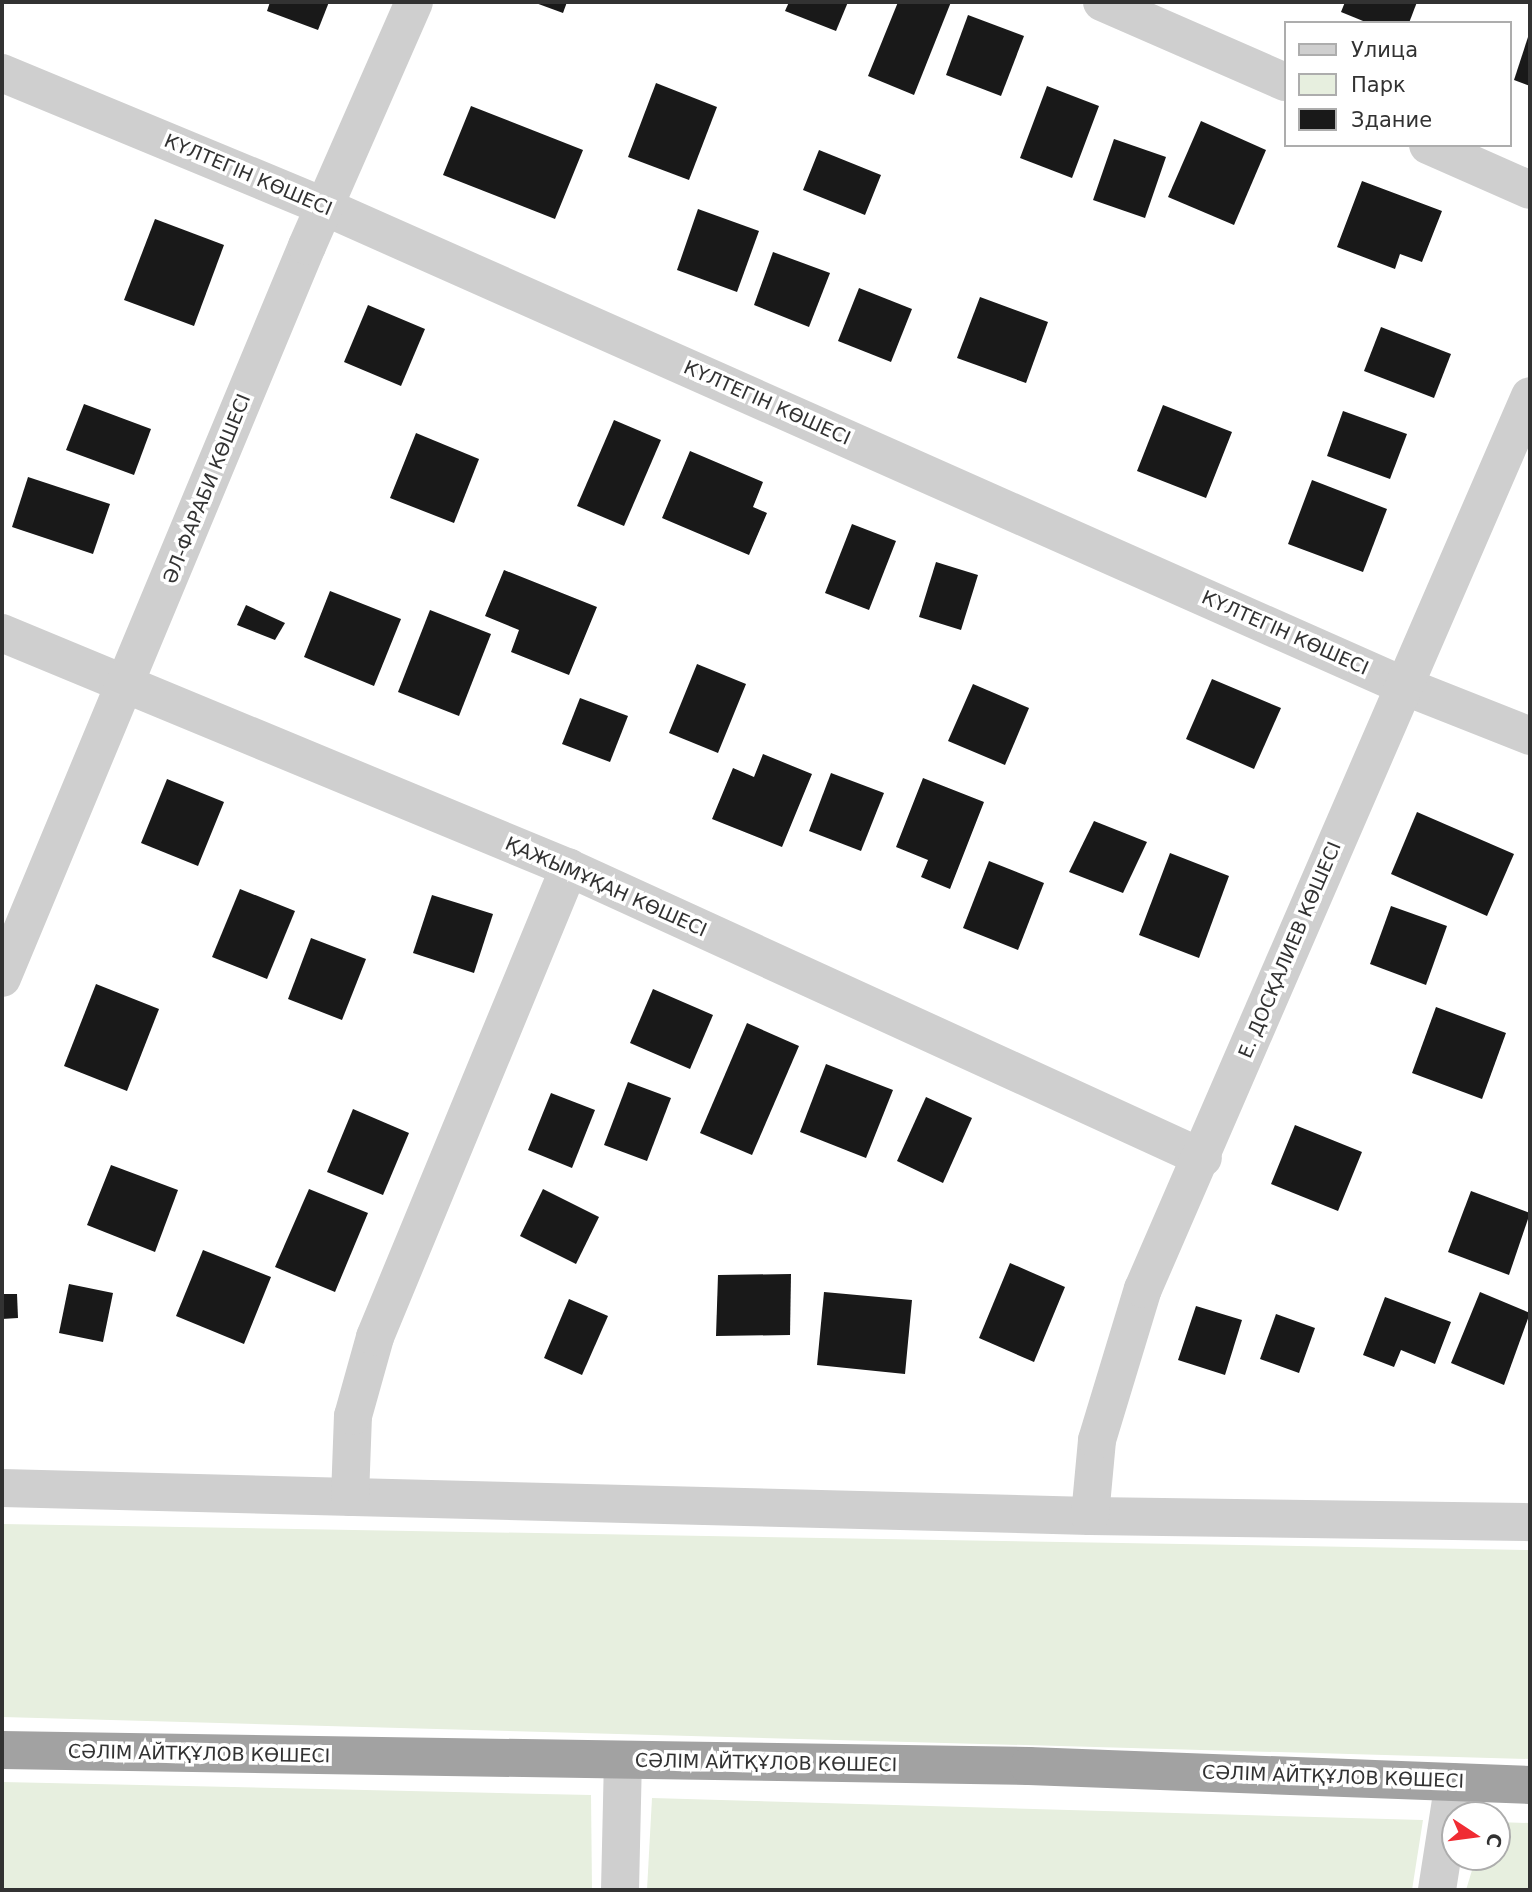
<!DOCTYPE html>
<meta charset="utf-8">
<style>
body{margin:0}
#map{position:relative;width:1532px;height:1892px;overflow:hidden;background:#fff;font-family:"DejaVu Sans",sans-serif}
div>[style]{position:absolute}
.green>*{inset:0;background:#e7efdf}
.building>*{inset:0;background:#191919}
.minor>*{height:38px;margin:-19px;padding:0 19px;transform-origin:19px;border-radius:19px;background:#cfcfcf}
.trunk>*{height:38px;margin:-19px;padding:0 19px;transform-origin:19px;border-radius:19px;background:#a2a2a2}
span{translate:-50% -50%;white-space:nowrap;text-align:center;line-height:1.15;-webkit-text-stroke:7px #fff;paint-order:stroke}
.street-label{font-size:19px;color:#323232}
.frame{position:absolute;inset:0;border:4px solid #323232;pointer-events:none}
.legend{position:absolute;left:1284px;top:21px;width:228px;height:126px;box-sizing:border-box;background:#fff;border:2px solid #adadad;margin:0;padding:9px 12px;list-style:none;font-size:21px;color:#323232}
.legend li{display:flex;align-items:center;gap:14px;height:35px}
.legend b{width:35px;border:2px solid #adadad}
.north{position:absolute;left:1441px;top:1801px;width:70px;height:70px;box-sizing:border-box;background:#fff;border:2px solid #adadad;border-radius:50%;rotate:103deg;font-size:19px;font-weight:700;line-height:28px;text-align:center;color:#323232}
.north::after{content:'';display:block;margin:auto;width:24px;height:32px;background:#f02c33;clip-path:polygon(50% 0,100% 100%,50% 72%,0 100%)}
</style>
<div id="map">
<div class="green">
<div style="clip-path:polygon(2px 1524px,1530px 1550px,1530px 1759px,2px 1717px)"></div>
<div style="clip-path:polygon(2px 1782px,591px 1795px,592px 1890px,2px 1890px)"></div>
<div style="clip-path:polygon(652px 1798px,1423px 1820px,1412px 1890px,647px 1890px)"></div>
<div style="clip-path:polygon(1497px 1822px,1530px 1823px,1530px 1890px,1466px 1890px,1476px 1857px,1497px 1857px)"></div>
</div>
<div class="building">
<div style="clip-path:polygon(270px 2px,329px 2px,318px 30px,267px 11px)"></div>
<div style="clip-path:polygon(533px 2px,567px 2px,563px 13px)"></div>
<div style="clip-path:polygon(789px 2px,848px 2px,836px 31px,785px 11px)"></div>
<div style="clip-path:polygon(898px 2px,951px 2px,914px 95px,868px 76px)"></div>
<div style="clip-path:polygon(1345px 2px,1417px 2px,1409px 23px,1368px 23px,1341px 12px)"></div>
<div style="clip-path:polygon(968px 15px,1024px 36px,1001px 96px,946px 75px)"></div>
<div style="clip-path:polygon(1528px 37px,1530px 38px,1530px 86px,1514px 80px)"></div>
<div style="clip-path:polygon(656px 83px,717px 107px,689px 180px,628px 157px)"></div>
<div style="clip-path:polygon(1047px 86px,1099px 106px,1072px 178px,1020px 158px)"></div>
<div style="clip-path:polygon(471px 106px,583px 150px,555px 219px,443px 175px)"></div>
<div style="clip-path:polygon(1201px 121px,1266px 150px,1234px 225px,1168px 197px)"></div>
<div style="clip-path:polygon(1114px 139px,1166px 157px,1145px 218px,1093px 200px)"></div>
<div style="clip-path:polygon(819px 150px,881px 175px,865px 215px,803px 190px)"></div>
<div style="clip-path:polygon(1362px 181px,1442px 211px,1422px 262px,1400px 254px,1395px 269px,1337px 247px)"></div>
<div style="clip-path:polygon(698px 209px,759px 231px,737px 292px,677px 270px)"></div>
<div style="clip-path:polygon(155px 219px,224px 245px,194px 326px,124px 300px)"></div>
<div style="clip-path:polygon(773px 252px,830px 273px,809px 327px,754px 305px)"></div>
<div style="clip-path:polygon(859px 288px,912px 309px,891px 362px,838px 341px)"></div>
<div style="clip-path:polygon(980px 297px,1048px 322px,1026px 383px,957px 358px)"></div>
<div style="clip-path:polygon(368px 305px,425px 329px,401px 386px,344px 362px)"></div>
<div style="clip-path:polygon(1381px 327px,1451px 354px,1434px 398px,1364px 371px)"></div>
<div style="clip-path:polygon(84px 404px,151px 429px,134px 475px,66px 450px)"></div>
<div style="clip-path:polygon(1163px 405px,1232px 432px,1206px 498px,1137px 471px)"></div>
<div style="clip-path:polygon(1343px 411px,1407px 434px,1390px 479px,1327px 456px)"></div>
<div style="clip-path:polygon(614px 420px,661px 440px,624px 526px,577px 506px)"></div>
<div style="clip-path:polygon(416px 433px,479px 459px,454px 523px,390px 498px)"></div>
<div style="clip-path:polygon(690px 451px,763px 482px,753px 507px,767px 513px,749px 555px,662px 518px)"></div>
<div style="clip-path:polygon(28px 477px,110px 504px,93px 554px,12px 527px)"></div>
<div style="clip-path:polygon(1312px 480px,1387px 509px,1363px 572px,1288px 544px)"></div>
<div style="clip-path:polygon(852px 524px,896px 541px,869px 610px,825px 593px)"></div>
<div style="clip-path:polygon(936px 562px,978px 575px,961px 630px,919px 617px)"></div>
<div style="clip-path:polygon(504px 570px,597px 607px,569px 675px,511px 652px,519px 630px,485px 616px)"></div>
<div style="clip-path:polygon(330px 591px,401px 619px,374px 686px,304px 657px)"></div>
<div style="clip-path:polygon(246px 605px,285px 623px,275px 640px,237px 625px)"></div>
<div style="clip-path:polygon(430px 610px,491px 634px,459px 716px,398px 692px)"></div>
<div style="clip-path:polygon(697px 664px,746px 684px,718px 753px,669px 733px)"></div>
<div style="clip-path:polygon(1212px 679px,1281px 708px,1254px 769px,1186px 739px)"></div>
<div style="clip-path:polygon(973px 684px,1029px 708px,1005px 765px,948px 741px)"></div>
<div style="clip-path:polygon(580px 698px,628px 716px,610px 762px,562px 744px)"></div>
<div style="clip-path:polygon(763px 754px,812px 774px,782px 847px,712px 819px,733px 768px,754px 777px)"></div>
<div style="clip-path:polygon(831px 773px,884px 793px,861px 851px,809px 831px)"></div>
<div style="clip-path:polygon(923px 778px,984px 802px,950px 889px,921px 877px,928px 860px,896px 847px)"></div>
<div style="clip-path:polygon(167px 779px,224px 802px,198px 866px,141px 843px)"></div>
<div style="clip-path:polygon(1417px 812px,1514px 854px,1487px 916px,1391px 874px)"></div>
<div style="clip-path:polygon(1094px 821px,1147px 842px,1123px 893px,1069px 872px)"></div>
<div style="clip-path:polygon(1170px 853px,1229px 876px,1199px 958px,1139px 935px)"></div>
<div style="clip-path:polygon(989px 861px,1044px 883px,1018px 950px,963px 928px)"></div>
<div style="clip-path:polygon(240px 889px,295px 911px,267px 979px,212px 957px)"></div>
<div style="clip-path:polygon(432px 895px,493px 914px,474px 973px,413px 953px)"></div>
<div style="clip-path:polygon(1391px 906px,1447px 926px,1426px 985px,1370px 964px)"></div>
<div style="clip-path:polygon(311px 938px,366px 959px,342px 1020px,288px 999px)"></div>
<div style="clip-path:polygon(96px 984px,159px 1009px,127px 1091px,64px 1066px)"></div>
<div style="clip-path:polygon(653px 989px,713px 1015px,690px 1069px,630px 1043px)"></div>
<div style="clip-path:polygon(1436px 1007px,1506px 1033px,1482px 1099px,1412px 1073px)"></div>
<div style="clip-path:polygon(747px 1023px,799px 1046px,752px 1155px,700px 1133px)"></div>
<div style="clip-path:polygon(826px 1064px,893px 1090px,866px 1158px,800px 1132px)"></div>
<div style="clip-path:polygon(628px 1082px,671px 1098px,647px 1161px,604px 1145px)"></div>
<div style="clip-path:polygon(551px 1093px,595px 1110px,572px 1168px,528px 1150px)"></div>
<div style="clip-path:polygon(926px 1097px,972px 1118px,943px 1183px,897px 1161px)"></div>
<div style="clip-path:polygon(353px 1109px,409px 1133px,383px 1195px,327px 1172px)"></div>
<div style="clip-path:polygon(1295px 1125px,1362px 1152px,1338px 1211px,1271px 1184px)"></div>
<div style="clip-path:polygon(111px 1165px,178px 1190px,155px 1252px,87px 1225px)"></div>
<div style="clip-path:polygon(309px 1189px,368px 1213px,335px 1292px,275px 1267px)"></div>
<div style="clip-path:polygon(543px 1189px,599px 1217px,576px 1264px,520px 1236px)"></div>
<div style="clip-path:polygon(1471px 1191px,1530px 1213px,1509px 1275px,1448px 1252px)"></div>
<div style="clip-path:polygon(203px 1250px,271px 1277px,244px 1344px,176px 1316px)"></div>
<div style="clip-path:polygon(1010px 1263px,1065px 1287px,1034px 1362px,979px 1338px)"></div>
<div style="clip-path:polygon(791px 1274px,790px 1335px,716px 1336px,718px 1275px)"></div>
<div style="clip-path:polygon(69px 1284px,113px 1293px,103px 1342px,59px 1333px)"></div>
<div style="clip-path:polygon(824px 1292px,912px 1300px,905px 1374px,817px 1365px)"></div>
<div style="clip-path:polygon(1480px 1292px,1530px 1313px,1504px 1385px,1451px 1363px)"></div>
<div style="clip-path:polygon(2px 1294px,17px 1294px,18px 1318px,2px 1319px)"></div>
<div style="clip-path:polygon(1385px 1297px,1451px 1322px,1435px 1364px,1401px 1350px,1394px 1367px,1363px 1355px)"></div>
<div style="clip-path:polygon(569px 1299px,608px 1316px,582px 1375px,544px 1358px)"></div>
<div style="clip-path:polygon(1196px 1306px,1242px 1320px,1225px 1375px,1178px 1360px)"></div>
<div style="clip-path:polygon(1276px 1314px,1315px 1328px,1299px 1373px,1260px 1359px)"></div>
</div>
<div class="minor">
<div style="left:1102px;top:2px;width:200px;rotate:23.6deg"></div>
<div style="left:2px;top:73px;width:350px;rotate:22.5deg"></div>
<div style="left:325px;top:207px;width:1181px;rotate:23.94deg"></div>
<div style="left:1404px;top:686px;width:136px;rotate:21.6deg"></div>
<div style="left:1428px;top:145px;width:111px;rotate:23.8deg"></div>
<div style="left:2px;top:633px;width:614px;rotate:22.51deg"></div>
<div style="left:569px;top:868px;width:697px;rotate:24.58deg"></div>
<div style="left:2px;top:978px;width:793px;rotate:-67.38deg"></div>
<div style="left:307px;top:246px;width:266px;rotate:-66.3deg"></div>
<div style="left:2px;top:1488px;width:1088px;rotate:1.47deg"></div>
<div style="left:1090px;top:1516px;width:440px;rotate:0.8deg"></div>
<div style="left:350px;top:1497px;width:81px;rotate:-87.9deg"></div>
<div style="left:353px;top:1416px;width:82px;rotate:-74.4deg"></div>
<div style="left:375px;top:1337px;width:508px;rotate:-67.53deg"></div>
<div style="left:1090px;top:1516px;width:76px;rotate:-84.7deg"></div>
<div style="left:1097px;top:1440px;width:158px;rotate:-73.1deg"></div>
<div style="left:1143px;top:1289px;width:973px;rotate:-66.57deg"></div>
<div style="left:620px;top:1890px;width:129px;rotate:-88.7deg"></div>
<div style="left:1437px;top:1890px;width:109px;rotate:-81.1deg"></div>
</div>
<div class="trunk">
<div style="left:2px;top:1750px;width:1027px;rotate:0.89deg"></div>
<div style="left:1029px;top:1766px;width:501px;rotate:2.17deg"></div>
</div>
<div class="street-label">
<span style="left:248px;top:175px;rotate:23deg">КҮЛТЕГІН КӨШЕСІ</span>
<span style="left:767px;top:403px;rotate:24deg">КҮЛТЕГІН КӨШЕСІ</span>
<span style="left:207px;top:489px;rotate:-68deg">ӘЛ-ФАРАБИ КӨШЕСІ</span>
<span style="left:1285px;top:633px;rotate:24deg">КҮЛТЕГІН КӨШЕСІ</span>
<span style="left:606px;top:887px;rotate:24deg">ҚАЖЫМҰҚАН КӨШЕСІ</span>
<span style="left:1290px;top:950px;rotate:-67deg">Е. ДОСҚАЛИЕВ КӨШЕСІ</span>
<span style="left:199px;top:1754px;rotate:1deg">СӘЛІМ АЙТҚҰЛОВ КӨШЕСІ</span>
<span style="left:766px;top:1763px;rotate:1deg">СӘЛІМ АЙТҚҰЛОВ КӨШЕСІ</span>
<span style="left:1333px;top:1777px;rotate:2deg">СӘЛІМ АЙТҚҰЛОВ КӨШЕСІ</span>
</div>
<div class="frame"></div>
<ul class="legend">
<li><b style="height:9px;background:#cfcfcf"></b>Улица</li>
<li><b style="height:19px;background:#e7efdf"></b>Парк</li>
<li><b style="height:19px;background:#191919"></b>Здание</li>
</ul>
<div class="north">С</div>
</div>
